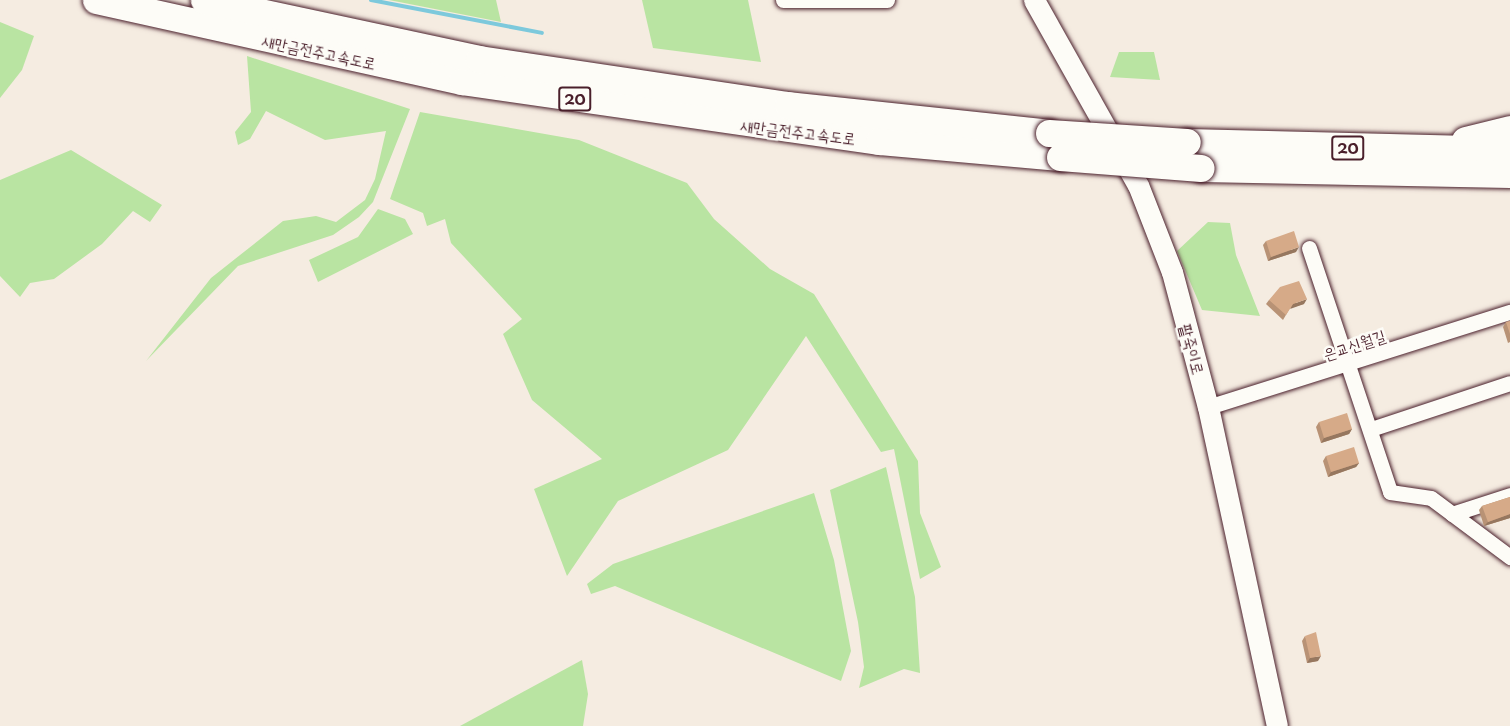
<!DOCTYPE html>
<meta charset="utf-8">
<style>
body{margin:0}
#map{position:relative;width:1510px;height:726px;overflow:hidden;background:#f5ece1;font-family:"Playpen Sans","Poor Story",sans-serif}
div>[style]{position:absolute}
.green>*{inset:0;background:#b9e4a2}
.stream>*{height:4px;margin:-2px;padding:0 2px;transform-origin:2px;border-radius:2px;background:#7dc9dc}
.roads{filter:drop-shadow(0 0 2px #4a1f2b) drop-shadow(0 0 2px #4a1f2b)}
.street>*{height:15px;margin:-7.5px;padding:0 7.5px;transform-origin:7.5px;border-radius:7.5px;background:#fdfcf7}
.secondary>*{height:21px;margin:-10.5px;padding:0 10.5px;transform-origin:10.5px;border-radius:10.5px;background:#fdfcf7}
.highway>*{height:27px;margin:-13.5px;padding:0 13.5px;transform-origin:13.5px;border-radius:13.5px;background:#fdfcf7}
.bridges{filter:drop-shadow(0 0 2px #4a1f2b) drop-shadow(0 0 2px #4a1f2b)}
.highway-bridge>*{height:27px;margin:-13.5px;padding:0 13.5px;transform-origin:13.5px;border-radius:13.5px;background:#fdfcf7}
.wall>*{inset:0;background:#b89275}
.shaded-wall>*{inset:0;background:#96775f}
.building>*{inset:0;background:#d6aa88}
span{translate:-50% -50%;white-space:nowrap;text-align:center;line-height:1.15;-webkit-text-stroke:5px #fdfcf7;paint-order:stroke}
.shield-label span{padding:2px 4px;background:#fdfcf7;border:2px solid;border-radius:4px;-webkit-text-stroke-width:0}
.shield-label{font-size:15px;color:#4a1f2b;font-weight:700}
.street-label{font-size:16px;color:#4a1f2b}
</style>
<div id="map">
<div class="green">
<div style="clip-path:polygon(389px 0,496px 0,501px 22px)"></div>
<div style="clip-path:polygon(642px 0,748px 0,761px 62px,653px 48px)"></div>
<div style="clip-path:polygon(0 22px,34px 36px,22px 70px,0 98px)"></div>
<div style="clip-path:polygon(1119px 52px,1154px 52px,1160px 80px,1110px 77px)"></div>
<div style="clip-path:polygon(247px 56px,410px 109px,373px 202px,359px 217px,333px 235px,238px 266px,146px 361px,211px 278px,283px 221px,316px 216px,336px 222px,365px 200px,375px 179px,386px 131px,325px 140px,266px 111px,250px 139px,238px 145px,235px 132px,251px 112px)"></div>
<div style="clip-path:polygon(420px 112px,579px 140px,687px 183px,714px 219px,770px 269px,814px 294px,918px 461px,920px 513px,941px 567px,920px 579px,894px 449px,881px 452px,806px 336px,728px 450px,618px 501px,567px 576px,534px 489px,602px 459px,532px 400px,503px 334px,522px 319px,451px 243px,445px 219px,427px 226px,423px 213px,390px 199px)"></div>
<div style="clip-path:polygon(71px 150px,162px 205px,150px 222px,133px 211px,102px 244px,54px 279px,30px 283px,20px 297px,0 276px,0 180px)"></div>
<div style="clip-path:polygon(378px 209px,405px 219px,413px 234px,318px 282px,309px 260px,358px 237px)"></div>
<div style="clip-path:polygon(1208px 222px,1230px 223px,1236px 255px,1260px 316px,1202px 310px,1177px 251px)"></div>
<div style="clip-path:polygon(886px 467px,915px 597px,920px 673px,904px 669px,859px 688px,864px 667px,858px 622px,830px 490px)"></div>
<div style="clip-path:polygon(814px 493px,834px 560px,851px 651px,841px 681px,615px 586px,591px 594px,587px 584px,613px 564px)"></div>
<div style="clip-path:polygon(582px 660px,588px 694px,583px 726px,460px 726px)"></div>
</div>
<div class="stream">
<div style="left:371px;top:0;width:174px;rotate:10.9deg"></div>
</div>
<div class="roads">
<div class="street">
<div style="left:783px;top:0;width:104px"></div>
<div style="left:1309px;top:248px;width:257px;rotate:71.6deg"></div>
<div style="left:1390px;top:492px;width:41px;rotate:8.3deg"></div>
<div style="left:1431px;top:498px;width:99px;rotate:36.8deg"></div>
<div style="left:1208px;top:407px;width:317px;rotate:-17.5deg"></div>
<div style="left:1371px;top:429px;width:146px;rotate:-18.3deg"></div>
<div style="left:1452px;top:514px;width:61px;rotate:-18.1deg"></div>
</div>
<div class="secondary">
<div style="left:1034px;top:0;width:212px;rotate:60.7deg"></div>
<div style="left:1138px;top:185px;width:93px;rotate:68.7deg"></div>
<div style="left:1172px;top:272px;width:140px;rotate:75.1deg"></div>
<div style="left:1208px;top:407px;width:326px;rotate:77.8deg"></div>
</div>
<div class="highway">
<div style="left:96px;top:0;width:375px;rotate:12.5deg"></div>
<div style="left:462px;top:81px;width:421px;rotate:8.2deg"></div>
<div style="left:879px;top:141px;width:182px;rotate:5.1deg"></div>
<div style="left:204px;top:0;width:281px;rotate:12.1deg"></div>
<div style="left:479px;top:59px;width:312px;rotate:8.5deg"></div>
<div style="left:788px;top:105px;width:262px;rotate:6.1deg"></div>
<div style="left:1465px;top:140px;width:46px;rotate:-13.7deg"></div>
<div style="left:1187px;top:142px;width:323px;rotate:1.4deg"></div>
<div style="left:1201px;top:168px;width:309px;rotate:1.1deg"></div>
</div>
</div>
<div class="bridges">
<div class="highway-bridge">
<div style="left:1049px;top:133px;width:138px;rotate:3.7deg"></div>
<div style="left:1060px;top:157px;width:141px;rotate:4.5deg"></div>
</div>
</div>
<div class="wall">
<div style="clip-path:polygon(1266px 241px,1296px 252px,1268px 261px,1263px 245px)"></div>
<div style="clip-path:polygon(1269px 300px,1304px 304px,1290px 308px,1283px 320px,1266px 304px)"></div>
<div style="clip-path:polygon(1510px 321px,1510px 342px,1508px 343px,1503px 327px,1506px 322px)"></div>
<div style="clip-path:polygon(1319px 422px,1352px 429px,1349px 434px,1321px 443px,1316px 427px)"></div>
<div style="clip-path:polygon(1326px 456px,1359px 463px,1356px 467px,1328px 477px,1323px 461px)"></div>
<div style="clip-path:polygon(1510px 497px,1510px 518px,1484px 526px,1479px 510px,1482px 506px)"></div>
<div style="clip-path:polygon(1305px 636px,1318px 661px,1307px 663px,1302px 641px)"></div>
</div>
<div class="shaded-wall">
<div style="clip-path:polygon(1299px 247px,1296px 252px,1268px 261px,1271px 257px)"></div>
<div style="clip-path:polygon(1307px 299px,1304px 304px,1290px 309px,1293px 304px)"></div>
<div style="clip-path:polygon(1352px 429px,1349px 434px,1321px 443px,1324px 438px)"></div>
<div style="clip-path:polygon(1359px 463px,1356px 467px,1328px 477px,1331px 472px)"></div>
<div style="clip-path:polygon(1510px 514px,1510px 518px,1484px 526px,1488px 522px)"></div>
<div style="clip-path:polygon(1321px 656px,1318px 661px,1307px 663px,1310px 658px)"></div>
</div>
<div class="building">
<div style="clip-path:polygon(1294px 231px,1299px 247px,1271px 257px,1266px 241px)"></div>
<div style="clip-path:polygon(1299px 281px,1307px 299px,1293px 304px,1286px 315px,1269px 300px,1280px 287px)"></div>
<div style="clip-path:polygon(1510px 321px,1510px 334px,1506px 322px)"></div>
<div style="clip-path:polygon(1347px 413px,1352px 429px,1324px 438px,1319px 422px)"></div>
<div style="clip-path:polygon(1354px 447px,1359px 463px,1331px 472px,1326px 456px)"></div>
<div style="clip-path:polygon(1510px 497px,1510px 514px,1488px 522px,1482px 506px)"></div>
<div style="clip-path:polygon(1316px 632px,1321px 656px,1310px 658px,1305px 636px)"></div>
</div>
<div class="shield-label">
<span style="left:575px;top:99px">20</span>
<span style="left:1348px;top:148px">20</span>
</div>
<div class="street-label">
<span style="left:319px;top:51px;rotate:12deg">새만금전주고속도로</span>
<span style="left:798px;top:131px;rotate:7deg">새만금전주고속도로</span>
<span style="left:1354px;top:344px;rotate:-18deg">은교신월길</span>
<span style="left:1193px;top:349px;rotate:75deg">팥죽이로</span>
</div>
</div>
